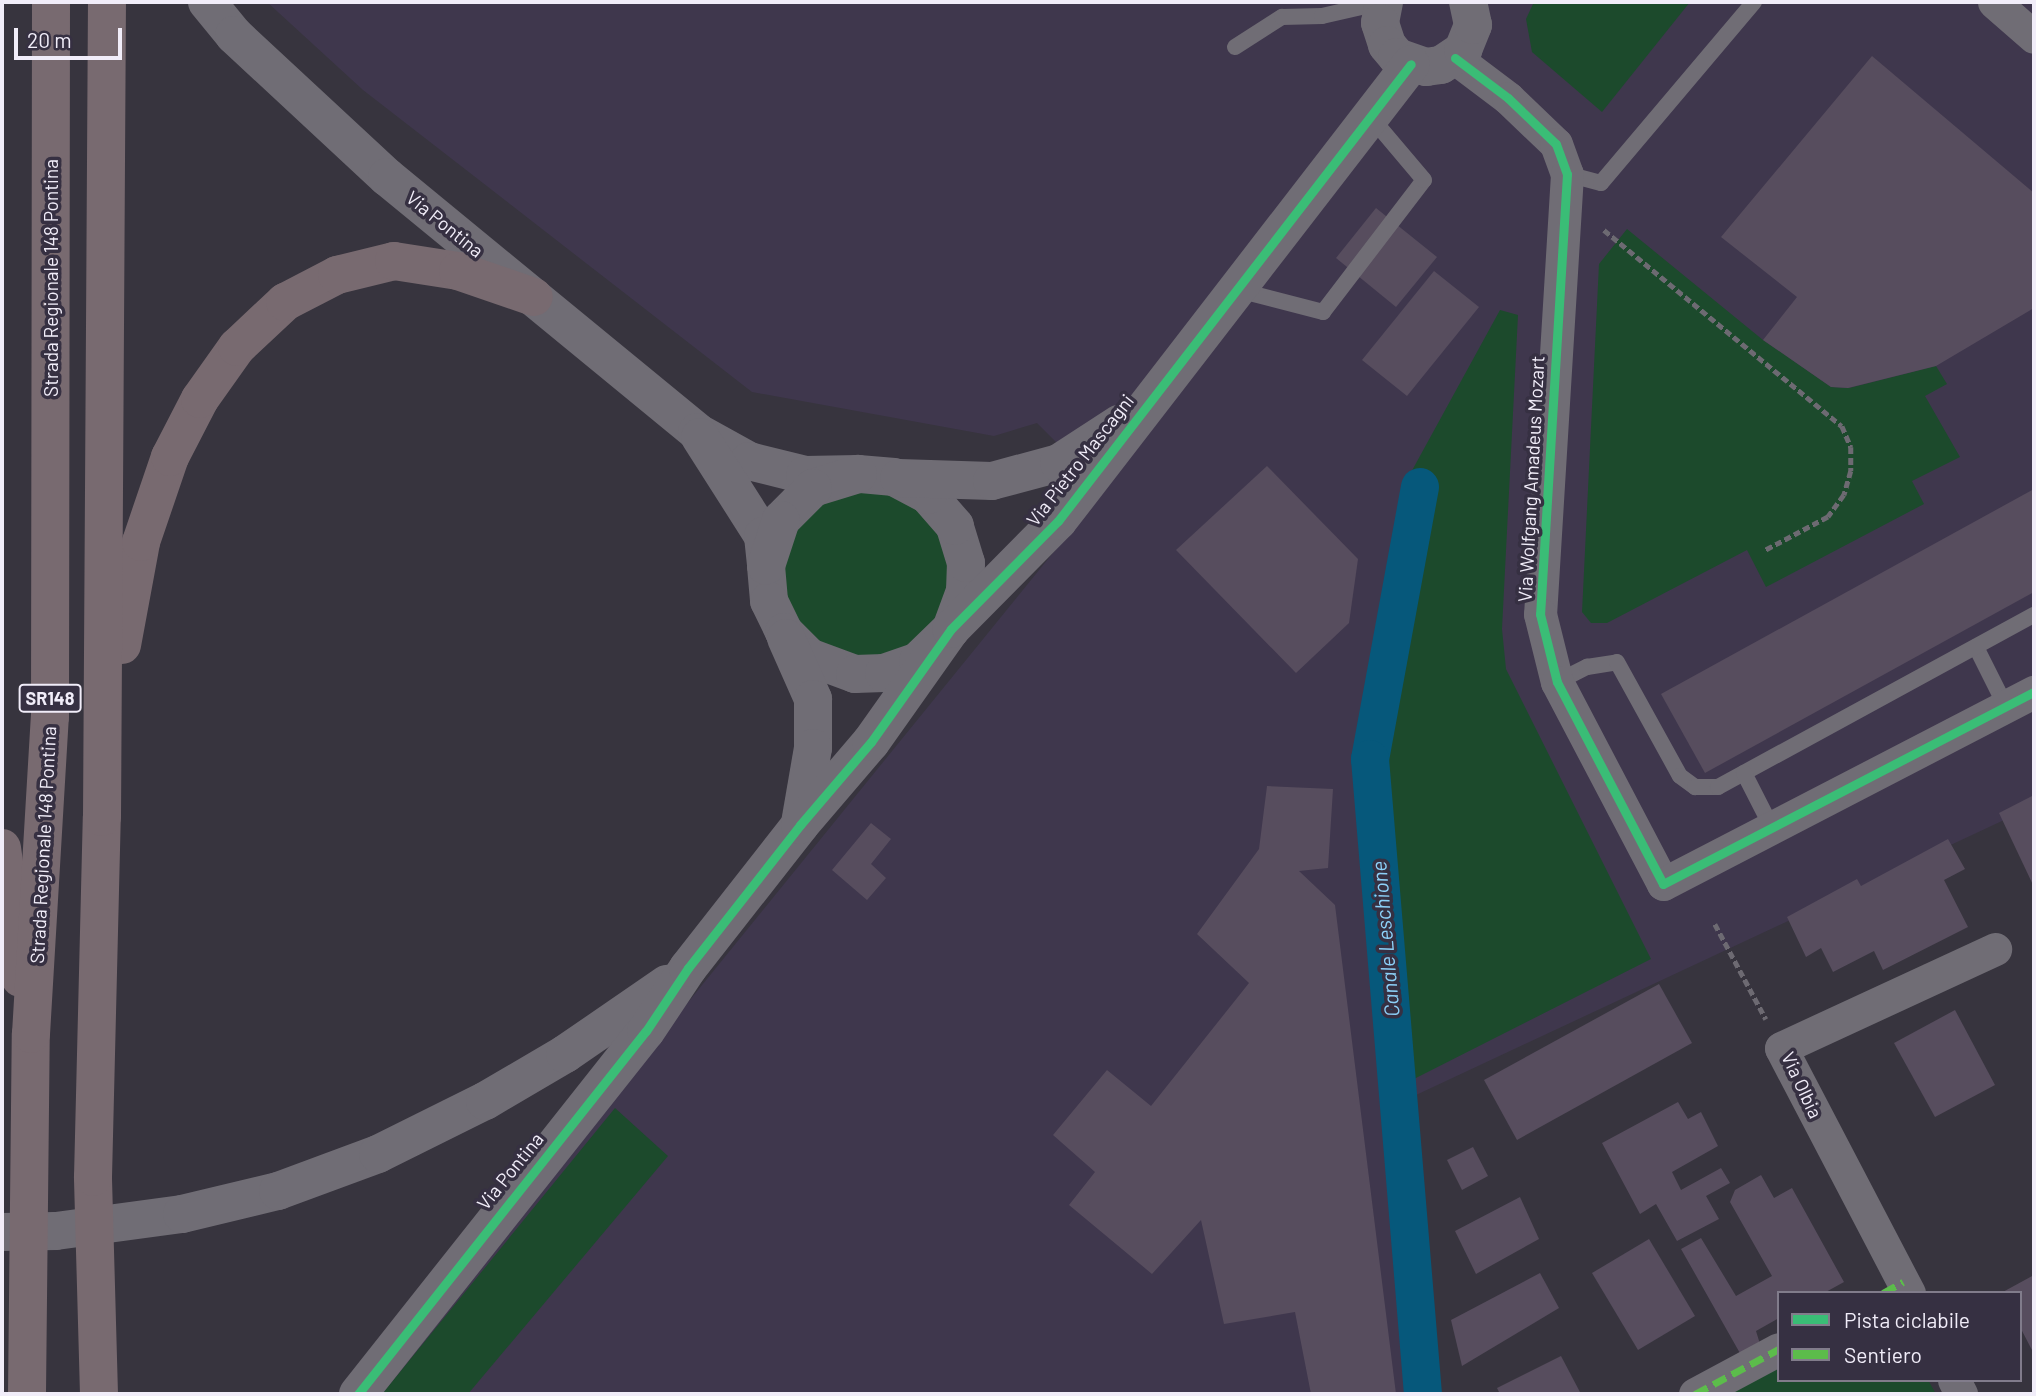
<!DOCTYPE html>
<style>
body{margin:0}
#map{position:relative;width:2036px;height:1396px;overflow:hidden;background:#37343e;font-family:Barlow,sans-serif}
div>[style]{position:absolute}
.built>*{inset:0;background:#3f374d}
.green>*{inset:0;background:#1c4a2c}
.round{border-radius:50%}
.canal>*{height:38px;margin:-19px;padding:0 19px;transform-origin:19px;border-radius:19px;background:#06587b}
.building>*{inset:0;background:#574d5e}
.path>*{height:4.5px;margin-top:-2.25px;transform-origin:0;background:repeating-linear-gradient(90deg,#6d6a72 0 7px,transparent 0 10.5px)}
.service>*{height:16px;margin:-8px;padding:0 8px;transform-origin:8px;border-radius:8px;background:#706d75}
.minor>*{height:33px;margin:-16.5px;padding:0 16.5px;transform-origin:16.5px;border-radius:16.5px;background:#706d75}
.tertiary>*{height:38px;margin:-19px;padding:0 19px;transform-origin:19px;border-radius:19px;background:#706d75}
.trunk>*{height:38px;margin:-19px;padding:0 19px;transform-origin:19px;border-radius:19px;background:#786a70}
.quiet>*{height:7px;margin-top:-3.5px;transform-origin:0;background:repeating-linear-gradient(90deg,#5cbc4b 0 14px,transparent 0 21px)}
.cycleway>*{height:9px;margin:-4.5px;padding:0 4.5px;transform-origin:4.5px;border-radius:4.5px;background:#3abd76}
span{translate:-50% -50%;white-space:nowrap;text-align:center;line-height:1.15;-webkit-text-stroke:7px #363042;paint-order:stroke}
.shield-label span{padding:2px 5px;background:#363042;border:2px solid;border-radius:5px;-webkit-text-stroke-width:0}
.shield-label{font-size:18px;color:#f1edf9;font-weight:700}
.street-label{font-size:19px;color:#f1edf9}
.water-label{font-size:21px;color:#8cd0f8;font-style:italic}
.frame{position:absolute;inset:0;border:4px solid #f1edf9;pointer-events:none}
.legend{position:absolute;left:1777px;top:1291px;width:245px;height:91px;box-sizing:border-box;background:#363042;border:2px solid #817c8b;margin:0;padding:9px 12px;list-style:none;font-size:21px;color:#f1edf9}
.legend li{display:flex;align-items:center;gap:14px;height:35px}
.legend b{width:35px;border:2px solid #817c8b}
.scale{position:absolute;left:14px;top:28px;width:108px;height:32px;box-sizing:border-box;border:4px solid #f1edf9;border-top:0;padding-left:9px;font-size:21px;line-height:24px;white-space:nowrap;color:#f1edf9;-webkit-text-stroke:5px #363042;paint-order:stroke}
</style>
<div id="map">
<div class="built">
<div style="clip-path:polygon(267px 2px,2034px 2px,2034px 806px,1399px 1103px,1423px 1394px,370px 1394px,1104px 490px,1037px 423px,994px 436px,752px 392px,363px 90px)"></div>
</div>
<div class="green">
<div style="clip-path:polygon(1534px 2px,1690px 2px,1602px 112px,1532px 52px,1526px 19px)"></div>
<div style="clip-path:polygon(1627px 229px,1763px 340px,1831px 387px,1849px 388px,1936px 366px,1947px 384px,1925px 396px,1960px 457px,1912px 481px,1924px 504px,1766px 587px,1747px 550px,1607px 623px,1591px 623px,1582px 612px,1599px 264px)"></div>
<div style="clip-path:polygon(1500px 310px,1518px 315px,1502px 629px,1506px 669px,1651px 959px,1408px 1082px,1377px 756px,1433px 486px,1409px 476px)"></div>
<div class="round" style="left:782px;top:490px;width:168px;height:168px"></div>
<div style="clip-path:polygon(615px 1108px,668px 1156px,468px 1394px,382px 1394px)"></div>
<div style="clip-path:polygon(1779px 1363px,1779px 1380px,1928px 1380px,1936px 1394px,1720px 1394px)"></div>
</div>
<div class="canal">
<div style="left:1420px;top:487px;width:277px;rotate:100.4deg"></div>
<div style="left:1370px;top:759px;width:637px;rotate:85.23deg"></div>
</div>
<div class="building">
<div style="clip-path:polygon(1872px 56px,2034px 193px,2034px 308px,1936px 366px,1848px 388px,1831px 387px,1763px 340px,1797px 297px,1721px 237px)"></div>
<div style="clip-path:polygon(1376px 208px,1437px 257px,1396px 307px,1336px 258px)"></div>
<div style="clip-path:polygon(1434px 271px,1479px 307px,1407px 396px,1362px 360px)"></div>
<div style="clip-path:polygon(1267px 466px,1358px 559px,1349px 623px,1296px 673px,1176px 550px)"></div>
<div style="clip-path:polygon(2034px 489px,2034px 592px,1705px 773px,1661px 694px)"></div>
<div style="clip-path:polygon(1267px 786px,1333px 789px,1328px 868px,1299px 871px,1335px 905px,1396px 1394px,1311px 1394px,1295px 1312px,1224px 1324px,1201px 1220px,1152px 1274px,1069px 1205px,1095px 1172px,1053px 1135px,1107px 1070px,1151px 1106px,1249px 983px,1197px 934px,1259px 849px)"></div>
<div style="clip-path:polygon(2034px 795px,2034px 887px,1999px 813px)"></div>
<div style="clip-path:polygon(871px 823px,891px 839px,871px 864px,886px 878px,867px 900px,832px 870px)"></div>
<div style="clip-path:polygon(1948px 839px,1965px 869px,1944px 880px,1968px 927px,1883px 970px,1874px 951px,1833px 972px,1821px 948px,1806px 957px,1787px 917px,1857px 879px,1861px 886px)"></div>
<div style="clip-path:polygon(1659px 984px,1692px 1043px,1517px 1140px,1484px 1080px)"></div>
<div style="clip-path:polygon(1955px 1010px,1995px 1085px,1935px 1117px,1894px 1043px)"></div>
<div style="clip-path:polygon(1678px 1102px,1688px 1119px,1701px 1112px,1718px 1146px,1672px 1172px,1681px 1190px,1721px 1168px,1730px 1183px,1706px 1196px,1719px 1219px,1677px 1241px,1656px 1204px,1640px 1214px,1602px 1143px)"></div>
<div style="clip-path:polygon(1473px 1147px,1488px 1176px,1462px 1190px,1447px 1160px)"></div>
<div style="clip-path:polygon(1761px 1175px,1774px 1198px,1792px 1188px,1844px 1282px,1824px 1293px,1779px 1293px,1779px 1318px,1756px 1331px,1760px 1344px,1741px 1355px,1681px 1249px,1701px 1238px,1736px 1296px,1772px 1276px,1730px 1202px,1735px 1190px)"></div>
<div style="clip-path:polygon(1520px 1197px,1539px 1239px,1476px 1274px,1455px 1231px)"></div>
<div style="clip-path:polygon(1649px 1239px,1695px 1316px,1638px 1350px,1592px 1273px)"></div>
<div style="clip-path:polygon(1540px 1273px,1559px 1308px,1462px 1366px,1451px 1320px)"></div>
<div style="clip-path:polygon(2034px 1275px,2034px 1354px,2020px 1327px,2020px 1293px,2001px 1293px)"></div>
<div style="clip-path:polygon(1561px 1356px,1581px 1394px,1500px 1394px,1497px 1388px)"></div>
</div>
<div class="path">
<div style="left:1604px;top:230px;width:308px;rotate:39.5deg"></div>
<div style="left:1842px;top:426px;width:23px;rotate:67deg"></div>
<div style="left:1851px;top:447px;width:24px;rotate:90deg"></div>
<div style="left:1851px;top:471px;width:25px;rotate:106deg"></div>
<div style="left:1844px;top:495px;width:27px;rotate:126deg"></div>
<div style="left:1828px;top:517px;width:72px;rotate:152deg"></div>
<div style="left:1715px;top:924px;width:108px;rotate:61.8deg"></div>
</div>
<div class="service">
<div style="left:1235px;top:47px;width:56px;rotate:-32.6deg"></div>
<div style="left:1282px;top:17px;width:40px;rotate:-1.4deg"></div>
<div style="left:1322px;top:16px;width:63px;rotate:-12.9deg"></div>
<div style="left:1567px;top:174px;width:35px;rotate:15deg"></div>
<div style="left:1601px;top:183px;width:237px;rotate:-49.8deg"></div>
<div style="left:1238px;top:290px;width:88px;rotate:14.5deg"></div>
<div style="left:1323px;top:312px;width:166px;rotate:-52.6deg"></div>
<div style="left:1424px;top:180px;width:84px;rotate:-130.2deg"></div>
<div style="left:1976px;top:647px;width:67px;rotate:63.4deg"></div>
<div style="left:1557px;top:682px;width:34px;rotate:-27deg"></div>
<div style="left:1587px;top:667px;width:30px;rotate:-9deg"></div>
<div style="left:1617px;top:662px;width:130px;rotate:61.1deg"></div>
<div style="left:1680px;top:776px;width:19px;rotate:36deg"></div>
<div style="left:1695px;top:787px;width:23px"></div>
<div style="left:1718px;top:787px;width:360px;rotate:-28.6deg"></div>
<div style="left:1744px;top:773px;width:62px;rotate:63deg"></div>
</div>
<div class="minor">
<div style="left:1994px;top:2px;width:53px;rotate:41.2deg"></div>
<div style="left:1455px;top:58px;width:66px;rotate:37deg"></div>
<div style="left:1508px;top:98px;width:66px;rotate:43.8deg"></div>
<div style="left:1556px;top:144px;width:32px;rotate:70deg"></div>
<div style="left:1567px;top:174px;width:441px;rotate:93.5deg"></div>
<div style="left:1540px;top:614px;width:70px;rotate:76deg"></div>
<div style="left:1557px;top:682px;width:228px;rotate:62.3deg"></div>
<div style="left:1663px;top:884px;width:418px;rotate:-27.4deg"></div>
<div style="left:1909px;top:1293px;width:276px;rotate:-117.6deg"></div>
<div style="left:1781px;top:1048px;width:236px;rotate:-24.8deg"></div>
<div style="left:1954px;top:1380px;width:16px;rotate:63deg"></div>
<div style="left:1695px;top:1394px;width:95px;rotate:-28.2deg"></div>
</div>
<div class="tertiary">
<div style="left:207px;top:2px;width:43px;rotate:50.7deg"></div>
<div style="left:234px;top:35px;width:209px;rotate:42.9deg"></div>
<div style="left:387px;top:177px;width:401px;rotate:39.4deg"></div>
<div style="left:697px;top:432px;width:60px;rotate:29.1deg"></div>
<div style="left:749px;top:461px;width:58px;rotate:14deg"></div>
<div style="left:805px;top:475px;width:53px;rotate:-1.1deg"></div>
<div style="left:1384px;top:2px;width:21px;rotate:101deg"></div>
<div style="left:1380px;top:23px;width:23px;rotate:72deg"></div>
<div style="left:1387px;top:45px;width:16px;rotate:50deg"></div>
<div style="left:1397px;top:57px;width:31px;rotate:19deg"></div>
<div style="left:1426px;top:67px;width:15px;rotate:-8deg"></div>
<div style="left:1441px;top:65px;width:27px;rotate:-34deg"></div>
<div style="left:1463px;top:50px;width:27px;rotate:-68deg"></div>
<div style="left:1473px;top:25px;width:24px;rotate:-102deg"></div>
<div style="left:700px;top:437px;width:117px;rotate:57.5deg"></div>
<div style="left:763px;top:536px;width:30px;rotate:84deg"></div>
<div style="left:766px;top:566px;width:35px;rotate:85deg"></div>
<div style="left:769px;top:601px;width:34px;rotate:64deg"></div>
<div style="left:784px;top:632px;width:35px;rotate:45deg"></div>
<div style="left:809px;top:657px;width:49px;rotate:20.3deg"></div>
<div style="left:855px;top:674px;width:29px;rotate:-2deg"></div>
<div style="left:884px;top:673px;width:36px;rotate:-19deg"></div>
<div style="left:918px;top:661px;width:46px;rotate:-44.1deg"></div>
<div style="left:951px;top:629px;width:40px;rotate:-69.8deg"></div>
<div style="left:965px;top:591px;width:28px;rotate:-88deg"></div>
<div style="left:966px;top:563px;width:39px;rotate:-107deg"></div>
<div style="left:955px;top:526px;width:41px;rotate:-131.1deg"></div>
<div style="left:928px;top:495px;width:38px;rotate:-152deg"></div>
<div style="left:894px;top:477px;width:36px;rotate:-175deg"></div>
<div style="left:858px;top:474px;width:47px;rotate:162.7deg"></div>
<div style="left:813px;top:488px;width:45px;rotate:135deg"></div>
<div style="left:781px;top:520px;width:48px;rotate:108.1deg"></div>
<div style="left:899px;top:478px;width:93px;rotate:1.8deg"></div>
<div style="left:992px;top:481px;width:69px;rotate:-15deg"></div>
<div style="left:1059px;top:463px;width:72px;rotate:-33deg"></div>
<div style="left:786px;top:638px;width:67px;rotate:66.1deg"></div>
<div style="left:813px;top:699px;width:49px;rotate:90deg"></div>
<div style="left:813px;top:748px;width:76px;rotate:99.8deg"></div>
<div style="left:2px;top:1232px;width:54px;rotate:-1.1deg"></div>
<div style="left:56px;top:1231px;width:127px;rotate:-7.7deg"></div>
<div style="left:182px;top:1214px;width:99px;rotate:-13.5deg"></div>
<div style="left:278px;top:1191px;width:107px;rotate:-20.3deg"></div>
<div style="left:378px;top:1154px;width:119px;rotate:-26.4deg"></div>
<div style="left:485px;top:1101px;width:93px;rotate:-30.4deg"></div>
<div style="left:565px;top:1054px;width:124px;rotate:-34.5deg"></div>
<div style="left:358px;top:1394px;width:463px;rotate:-51.6deg"></div>
<div style="left:646px;top:1031px;width:76px;rotate:-56.3deg"></div>
<div style="left:688px;top:968px;width:182px;rotate:-51.9deg"></div>
<div style="left:800px;top:825px;width:109px;rotate:-49.5deg"></div>
<div style="left:871px;top:742px;width:138px;rotate:-54.7deg"></div>
<div style="left:951px;top:629px;width:152px;rotate:-45.3deg"></div>
<div style="left:1058px;top:521px;width:577px;rotate:-52.32deg"></div>
</div>
<div class="trunk">
<div style="left:122px;top:645px;width:105px;rotate:-79.5deg"></div>
<div style="left:141px;top:542px;width:90px;rotate:-71.2deg"></div>
<div style="left:170px;top:457px;width:65px;rotate:-62.7deg"></div>
<div style="left:200px;top:399px;width:64px;rotate:-54.6deg"></div>
<div style="left:237px;top:347px;width:66px;rotate:-43.2deg"></div>
<div style="left:285px;top:302px;width:59px;rotate:-27.4deg"></div>
<div style="left:337px;top:275px;width:59px;rotate:-13.8deg"></div>
<div style="left:394px;top:261px;width:65px;rotate:8.9deg"></div>
<div style="left:458px;top:271px;width:80px;rotate:18.9deg"></div>
<div style="left:2px;top:848px;width:131px;rotate:82.1deg"></div>
<div style="left:27px;top:1394px;width:360px;rotate:-89.4deg"></div>
<div style="left:31px;top:1034px;width:318px;rotate:-86.6deg"></div>
<div style="left:50px;top:717px;width:715px;rotate:-89.92deg"></div>
<div style="left:99px;top:1394px;width:217px;rotate:-91.6deg"></div>
<div style="left:93px;top:1177px;width:360px;rotate:-88.6deg"></div>
<div style="left:102px;top:817px;width:815px;rotate:-89.65deg"></div>
</div>
<div class="quiet">
<div style="left:1883px;top:1293px;width:23px;rotate:-29deg"></div>
<div style="left:1695px;top:1394px;width:95px;rotate:-28.2deg"></div>
</div>
<div class="cycleway">
<div style="left:1455px;top:58px;width:66px;rotate:37deg"></div>
<div style="left:1508px;top:98px;width:66px;rotate:43.8deg"></div>
<div style="left:1556px;top:144px;width:32px;rotate:70deg"></div>
<div style="left:1567px;top:174px;width:441px;rotate:93.5deg"></div>
<div style="left:1540px;top:614px;width:70px;rotate:76deg"></div>
<div style="left:1557px;top:682px;width:228px;rotate:62.3deg"></div>
<div style="left:1663px;top:884px;width:418px;rotate:-27.4deg"></div>
<div style="left:358px;top:1394px;width:463px;rotate:-51.6deg"></div>
<div style="left:646px;top:1031px;width:76px;rotate:-56.3deg"></div>
<div style="left:688px;top:968px;width:182px;rotate:-51.9deg"></div>
<div style="left:800px;top:825px;width:109px;rotate:-49.5deg"></div>
<div style="left:871px;top:742px;width:138px;rotate:-54.7deg"></div>
<div style="left:951px;top:629px;width:152px;rotate:-45.3deg"></div>
<div style="left:1058px;top:521px;width:577px;rotate:-52.32deg"></div>
</div>
<div class="shield-label">
<span style="left:50px;top:698px">SR148</span>
</div>
<div class="street-label">
<span style="left:445px;top:224px;rotate:39deg">Via Pontina</span>
<span style="left:51px;top:278px;rotate:-90deg">Strada Regionale 148 Pontina</span>
<span style="left:1080px;top:460px;rotate:-52deg">Via Pietro Mascagni</span>
<span style="left:1531px;top:479px;rotate:-87deg">Via Wolfgang Amadeus Mozart</span>
<span style="left:43px;top:845px;rotate:-87deg">Strada Regionale 148 Pontina</span>
<span style="left:1802px;top:1085px;rotate:65deg">Via Olbia</span>
<span style="left:510px;top:1171px;rotate:-51deg">Via Pontina</span>
</div>
<div class="water-label">
<span style="left:1385px;top:939px;rotate:-95deg">Canale Leschione</span>
</div>
<div class="frame"></div>
<ul class="legend">
<li><b style="height:9px;background:#3abd76"></b>Pista ciclabile</li>
<li><b style="height:9px;background:#5cbc4b"></b>Sentiero</li>
</ul>
<div class="scale">20 m</div>
</div>
